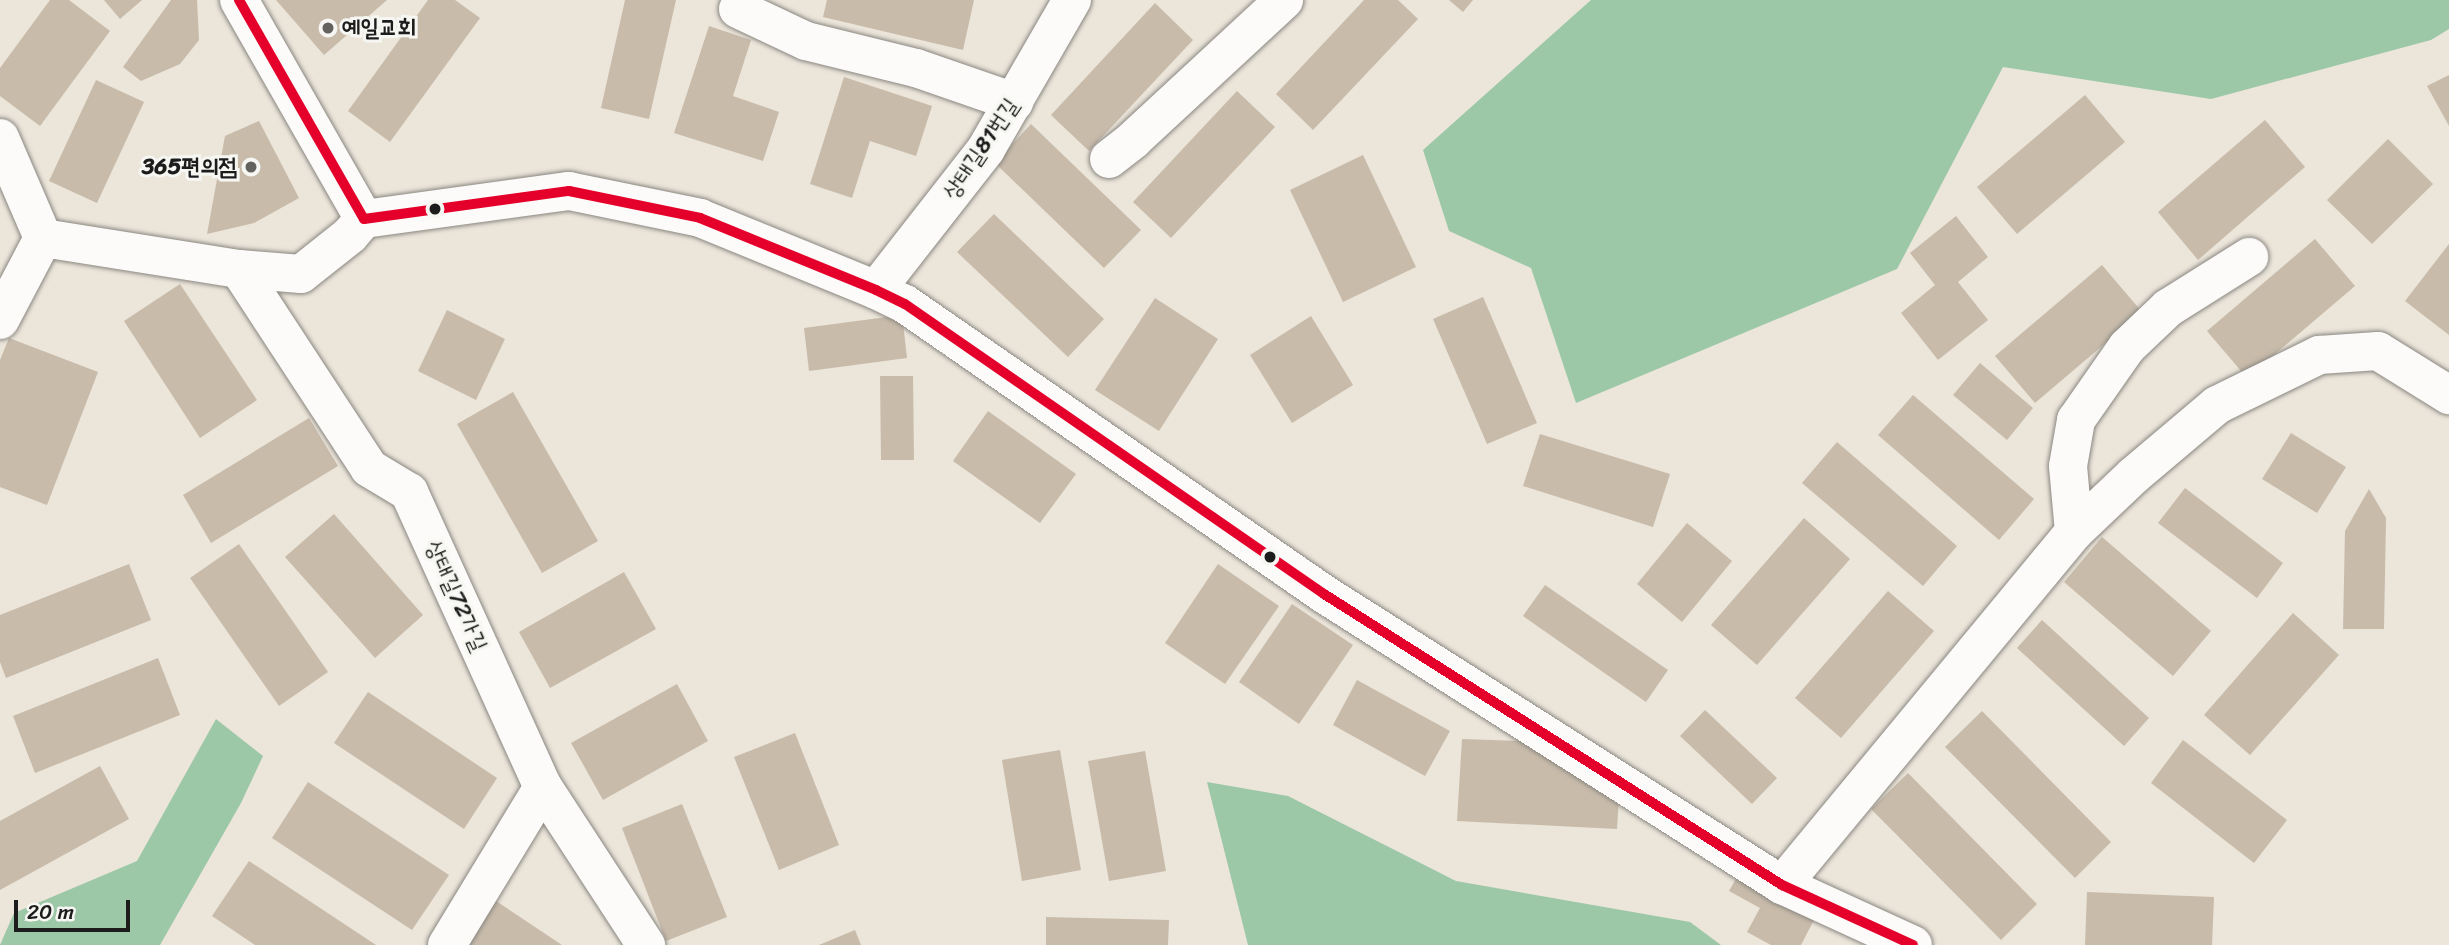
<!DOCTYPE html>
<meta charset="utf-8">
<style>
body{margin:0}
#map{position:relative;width:2449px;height:945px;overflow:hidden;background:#ebe5da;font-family:Sriracha,"Poor Story",sans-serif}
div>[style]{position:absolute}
.forest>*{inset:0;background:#9dc8a7}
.building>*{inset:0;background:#c8bbaa}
.roads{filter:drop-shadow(0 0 2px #8a8781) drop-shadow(0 0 2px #8a8781)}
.minor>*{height:38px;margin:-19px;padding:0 19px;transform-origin:19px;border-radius:19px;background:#fcfbf9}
.bus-1>*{height:10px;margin:-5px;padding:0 5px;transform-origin:5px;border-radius:5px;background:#e4002b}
.dots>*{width:19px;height:19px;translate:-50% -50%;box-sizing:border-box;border:4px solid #f6f6f2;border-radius:50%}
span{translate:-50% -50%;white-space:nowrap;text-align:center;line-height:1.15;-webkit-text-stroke:6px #f6f6f2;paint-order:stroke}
.poi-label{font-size:23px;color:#1c1c1c;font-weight:700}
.left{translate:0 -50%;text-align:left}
.right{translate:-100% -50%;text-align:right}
.street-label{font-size:23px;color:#1c1c1c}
.scale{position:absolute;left:14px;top:900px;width:116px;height:32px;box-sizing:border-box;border:4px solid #1c1c1c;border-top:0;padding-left:9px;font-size:21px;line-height:24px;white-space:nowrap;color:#1c1c1c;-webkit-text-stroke:5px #f6f6f2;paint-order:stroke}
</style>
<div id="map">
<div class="forest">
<div style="clip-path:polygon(1591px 0,2449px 0,2449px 29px,2431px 40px,2211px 99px,2003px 67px,1897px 269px,1576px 403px,1531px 268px,1449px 231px,1423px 150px)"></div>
<div style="clip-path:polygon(216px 719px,263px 756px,241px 803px,160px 945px,0 945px,14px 913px,137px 861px)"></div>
<div style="clip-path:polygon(1207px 782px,1288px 796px,1456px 881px,1690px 922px,1721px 945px,1248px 945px)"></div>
</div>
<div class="building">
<div style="clip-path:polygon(50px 0,69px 0,110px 31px,40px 126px,0 96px,0 68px)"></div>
<div style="clip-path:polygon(104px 0,142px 0,120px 19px)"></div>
<div style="clip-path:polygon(171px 0,197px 0,199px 40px,180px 64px,141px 81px,123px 67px)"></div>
<div style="clip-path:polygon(276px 0,387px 0,324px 55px)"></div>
<div style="clip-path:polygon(428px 0,455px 0,480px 18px,390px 142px,348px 111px)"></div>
<div style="clip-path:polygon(625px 0,676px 0,649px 119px,601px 108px)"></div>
<div style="clip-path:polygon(827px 0,974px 0,963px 50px,823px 17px)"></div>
<div style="clip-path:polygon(1364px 0,1398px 0,1418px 19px,1313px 130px,1276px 94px)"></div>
<div style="clip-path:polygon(1449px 0,1473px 0,1463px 12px)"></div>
<div style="clip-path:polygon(1155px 3px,1193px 40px,1089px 151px,1051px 115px)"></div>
<div style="clip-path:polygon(709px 26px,751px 40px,733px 96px,779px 112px,763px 161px,674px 133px)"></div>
<div style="clip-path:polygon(2449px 75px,2449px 126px,2427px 86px)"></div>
<div style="clip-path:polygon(844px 77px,932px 106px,916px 156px,870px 141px,852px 198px,810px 184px)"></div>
<div style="clip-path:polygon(96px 80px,144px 102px,97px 203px,49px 181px)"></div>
<div style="clip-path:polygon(1237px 91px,1275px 127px,1171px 238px,1133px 202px)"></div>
<div style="clip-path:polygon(2085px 95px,2125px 142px,2017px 234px,1977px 187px)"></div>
<div style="clip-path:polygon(2265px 120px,2305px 167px,2198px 260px,2158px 212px)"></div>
<div style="clip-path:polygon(259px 121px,299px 198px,254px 223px,207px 234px,225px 136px)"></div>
<div style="clip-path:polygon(1031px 124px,1141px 230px,1104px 268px,995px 163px)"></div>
<div style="clip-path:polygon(2388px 139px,2433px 184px,2372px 244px,2327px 200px)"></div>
<div style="clip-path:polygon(1363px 155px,1416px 267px,1343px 302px,1290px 190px)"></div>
<div style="clip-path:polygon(994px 214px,1104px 319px,1068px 357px,957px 252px)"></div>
<div style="clip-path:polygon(1956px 216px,1988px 257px,1958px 282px,1988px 320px,1938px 360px,1901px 313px,1935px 285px,1910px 253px)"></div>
<div style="clip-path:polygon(2315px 239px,2355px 286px,2247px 378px,2207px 331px)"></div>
<div style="clip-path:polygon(2449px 244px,2449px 335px,2405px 301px)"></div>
<div style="clip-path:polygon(2102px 265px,2142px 312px,2035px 403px,1995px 356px)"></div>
<div style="clip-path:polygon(180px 284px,257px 400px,200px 438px,124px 321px)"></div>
<div style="clip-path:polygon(1483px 297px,1537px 423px,1487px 444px,1433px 319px)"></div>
<div style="clip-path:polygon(1155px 298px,1218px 339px,1159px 431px,1095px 390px)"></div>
<div style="clip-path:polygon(447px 310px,505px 339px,476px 400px,418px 371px)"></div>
<div style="clip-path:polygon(902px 315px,907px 358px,809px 371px,804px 328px)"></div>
<div style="clip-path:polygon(1311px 316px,1353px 385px,1292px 423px,1250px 355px)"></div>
<div style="clip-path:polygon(9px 338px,98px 372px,47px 505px,0 487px,0 360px)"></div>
<div style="clip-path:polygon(1980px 363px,2033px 408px,2007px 440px,1953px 395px)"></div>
<div style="clip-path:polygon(880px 376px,913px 376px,914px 460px,881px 460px)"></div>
<div style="clip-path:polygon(513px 392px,598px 541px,542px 573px,457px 424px)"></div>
<div style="clip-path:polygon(1913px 395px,2034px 499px,1999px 540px,1878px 435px)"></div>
<div style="clip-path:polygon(988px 411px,1076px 474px,1040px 523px,953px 461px)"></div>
<div style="clip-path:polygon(309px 418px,338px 466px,211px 543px,183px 495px)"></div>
<div style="clip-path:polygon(2291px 433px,2346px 467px,2317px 513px,2262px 479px)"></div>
<div style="clip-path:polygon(1540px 434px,1670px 474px,1653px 527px,1523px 486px)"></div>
<div style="clip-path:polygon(1837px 442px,1957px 546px,1923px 586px,1802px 483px)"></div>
<div style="clip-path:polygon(2185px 488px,2283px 563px,2257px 598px,2158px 523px)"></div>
<div style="clip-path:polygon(2369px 489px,2386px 518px,2384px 629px,2343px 629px,2345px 531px)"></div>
<div style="clip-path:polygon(334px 514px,423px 615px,375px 658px,285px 557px)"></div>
<div style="clip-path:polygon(1804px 518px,1850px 559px,1757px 665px,1711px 625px)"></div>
<div style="clip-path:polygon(1687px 523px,1732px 561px,1682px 622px,1637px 584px)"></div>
<div style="clip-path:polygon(2102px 537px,2211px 631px,2173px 676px,2064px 582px)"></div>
<div style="clip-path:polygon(239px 544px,328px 672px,279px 706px,190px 578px)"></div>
<div style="clip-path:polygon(129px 564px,151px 620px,6px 678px,0 662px,0 615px)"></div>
<div style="clip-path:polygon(1218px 564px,1279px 606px,1225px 684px,1165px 643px)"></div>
<div style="clip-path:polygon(624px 572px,656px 629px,550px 688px,519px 632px)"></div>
<div style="clip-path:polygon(1545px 585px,1668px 670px,1646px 702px,1523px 616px)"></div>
<div style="clip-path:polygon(1888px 591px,1934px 631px,1841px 738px,1795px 698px)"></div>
<div style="clip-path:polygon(1292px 604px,1353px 645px,1299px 724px,1239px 682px)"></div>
<div style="clip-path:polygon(2293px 613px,2339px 655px,2250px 755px,2204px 715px)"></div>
<div style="clip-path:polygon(2042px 620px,2149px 718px,2124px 746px,2017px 648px)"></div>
<div style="clip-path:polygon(158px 658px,180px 715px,35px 773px,13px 716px)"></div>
<div style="clip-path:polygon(1357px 680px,1450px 731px,1425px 776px,1333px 725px)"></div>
<div style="clip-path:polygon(677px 684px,708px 741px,603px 800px,571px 743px)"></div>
<div style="clip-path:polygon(368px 692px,497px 778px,464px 829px,334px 743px)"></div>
<div style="clip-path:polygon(1705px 710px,1777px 778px,1752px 804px,1680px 736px)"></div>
<div style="clip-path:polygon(1982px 711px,2111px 842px,2075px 878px,1945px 747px)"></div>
<div style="clip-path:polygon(795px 733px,839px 845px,779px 870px,734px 757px)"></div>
<div style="clip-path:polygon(1462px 739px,1520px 741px,1619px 798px,1617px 829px,1457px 821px)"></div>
<div style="clip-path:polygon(2183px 740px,2287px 820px,2254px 863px,2151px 783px)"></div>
<div style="clip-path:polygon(1060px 750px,1081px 870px,1022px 881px,1002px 760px)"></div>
<div style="clip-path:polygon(1145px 751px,1166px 871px,1109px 881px,1088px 761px)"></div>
<div style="clip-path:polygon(100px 766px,129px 819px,0 890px,0 821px)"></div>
<div style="clip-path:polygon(1908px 773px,2037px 904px,2001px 940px,1871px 809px)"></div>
<div style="clip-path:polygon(308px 782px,449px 875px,412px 930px,272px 838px)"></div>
<div style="clip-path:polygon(682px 804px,727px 917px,666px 941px,622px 828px)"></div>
<div style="clip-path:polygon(249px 861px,376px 945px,255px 945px,212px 916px)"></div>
<div style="clip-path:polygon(1737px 877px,1815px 918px,1801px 945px,1771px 945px,1747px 932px,1760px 908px,1729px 891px)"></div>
<div style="clip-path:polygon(2087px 892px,2214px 897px,2212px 945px,2085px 945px)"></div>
<div style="clip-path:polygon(493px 899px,562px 945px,462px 945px)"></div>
<div style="clip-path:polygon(1046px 917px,1169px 920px,1168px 945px,1046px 945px)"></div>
<div style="clip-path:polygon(855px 930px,861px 945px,819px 945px)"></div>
</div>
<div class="roads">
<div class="minor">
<div style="left:239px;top:0;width:252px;rotate:60.3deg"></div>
<div style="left:364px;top:219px;width:207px;rotate:-7.8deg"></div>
<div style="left:569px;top:191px;width:134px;rotate:11.6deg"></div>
<div style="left:700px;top:218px;width:190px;rotate:22.2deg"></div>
<div style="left:876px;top:290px;width:32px;rotate:26deg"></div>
<div style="left:905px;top:304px;width:510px;rotate:34.69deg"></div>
<div style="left:1324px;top:594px;width:543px;rotate:32.43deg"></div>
<div style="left:1782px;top:885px;width:144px;rotate:24.6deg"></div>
<div style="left:738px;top:9px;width:75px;rotate:25.2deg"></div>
<div style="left:806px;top:41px;width:113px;rotate:13.8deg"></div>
<div style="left:916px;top:68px;width:104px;rotate:19.1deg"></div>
<div style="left:0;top:138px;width:109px;rotate:66.7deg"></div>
<div style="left:43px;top:238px;width:198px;rotate:9deg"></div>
<div style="left:239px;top:269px;width:62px;rotate:4.6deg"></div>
<div style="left:301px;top:274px;width:63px;rotate:-38.5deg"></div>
<div style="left:350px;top:235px;width:21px;rotate:-49deg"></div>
<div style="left:1109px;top:159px;width:31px;rotate:-38deg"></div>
<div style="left:1133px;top:140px;width:206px;rotate:-42.8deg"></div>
<div style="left:239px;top:269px;width:238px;rotate:56.8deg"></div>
<div style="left:369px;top:468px;width:47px;rotate:31deg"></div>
<div style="left:409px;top:492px;width:324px;rotate:65.6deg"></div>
<div style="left:543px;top:787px;width:189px;rotate:56.9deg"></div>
<div style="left:876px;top:290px;width:179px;rotate:-52deg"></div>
<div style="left:986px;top:149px;width:172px;rotate:-60deg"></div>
<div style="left:0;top:320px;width:93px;rotate:-62.3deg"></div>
<div style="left:2074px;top:532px;width:81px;rotate:-43.5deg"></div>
<div style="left:2133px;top:476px;width:110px;rotate:-40.2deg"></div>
<div style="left:2217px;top:405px;width:114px;rotate:-26.1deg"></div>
<div style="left:2319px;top:355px;width:59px;rotate:-3.9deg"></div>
<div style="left:2378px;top:351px;width:84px;rotate:31.8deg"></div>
<div style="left:1782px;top:885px;width:458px;rotate:-50.4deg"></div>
<div style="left:2074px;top:532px;width:66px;rotate:-95.2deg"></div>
<div style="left:2068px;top:466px;width:47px;rotate:-80.1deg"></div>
<div style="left:2076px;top:420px;width:89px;rotate:-55.1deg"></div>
<div style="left:2127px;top:347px;width:57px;rotate:-43.6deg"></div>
<div style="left:2168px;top:308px;width:96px;rotate:-32.2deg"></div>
<div style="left:447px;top:945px;width:185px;rotate:-58.7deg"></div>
</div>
</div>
<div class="bus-1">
<div style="left:239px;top:0;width:252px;rotate:60.3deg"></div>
<div style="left:364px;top:219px;width:207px;rotate:-7.8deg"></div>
<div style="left:569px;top:191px;width:134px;rotate:11.6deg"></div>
<div style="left:700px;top:218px;width:190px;rotate:22.2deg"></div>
<div style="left:876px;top:290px;width:32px;rotate:26deg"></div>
<div style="left:905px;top:304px;width:510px;rotate:34.69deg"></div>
<div style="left:1324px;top:594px;width:543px;rotate:32.43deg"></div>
<div style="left:1782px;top:885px;width:144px;rotate:24.6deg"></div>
</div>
<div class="dots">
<div style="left:328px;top:28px;background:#64625e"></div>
<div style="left:251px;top:167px;background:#64625e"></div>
<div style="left:435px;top:209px;background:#1c1c1c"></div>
<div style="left:1270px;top:557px;background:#1c1c1c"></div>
</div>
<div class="poi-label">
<span class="left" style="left:342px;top:28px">예일교회</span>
<span class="right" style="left:237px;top:167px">365편의점</span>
</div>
<div class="street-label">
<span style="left:981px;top:149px;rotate:-56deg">상태길81번길</span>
<span style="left:456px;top:596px;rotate:66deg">상태길72가길</span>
</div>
<div class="scale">20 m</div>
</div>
